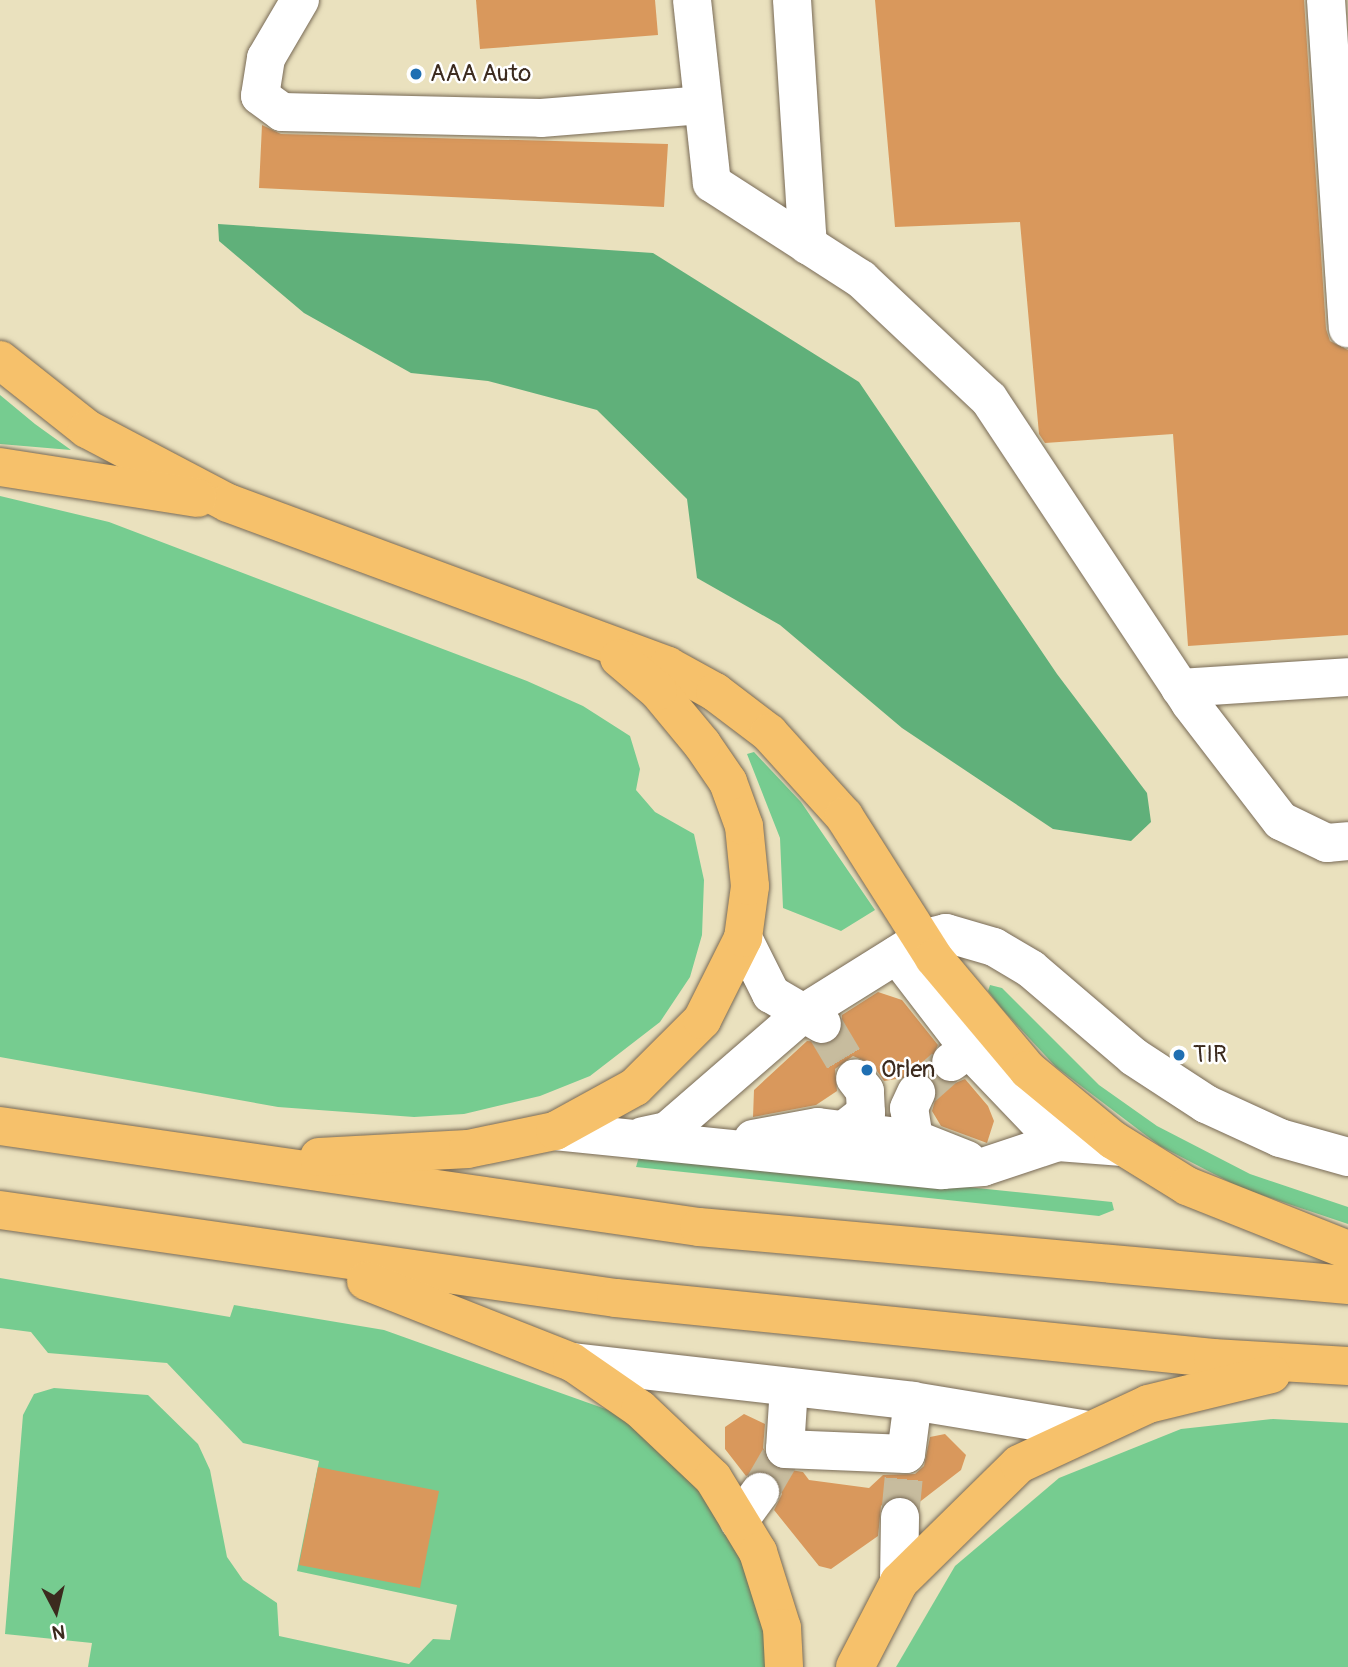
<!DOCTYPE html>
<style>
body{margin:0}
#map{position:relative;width:1348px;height:1667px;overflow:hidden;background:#eae1be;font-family:Pangolin,sans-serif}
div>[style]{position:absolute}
.green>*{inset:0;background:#76cc90}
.forest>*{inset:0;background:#60b07a}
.building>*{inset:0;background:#d9985c}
.minor-tunnel>*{height:38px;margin-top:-19px;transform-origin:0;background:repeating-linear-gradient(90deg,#c7bc9e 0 38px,transparent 0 57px)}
.roads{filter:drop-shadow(0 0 2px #786a56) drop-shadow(0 0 2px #786a56)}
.minor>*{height:38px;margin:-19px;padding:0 19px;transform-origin:19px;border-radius:19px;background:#fff}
.highway>*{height:38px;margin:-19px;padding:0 19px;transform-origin:19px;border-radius:19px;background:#f6c16b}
.dots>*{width:19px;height:19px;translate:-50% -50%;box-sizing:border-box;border:4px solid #fff;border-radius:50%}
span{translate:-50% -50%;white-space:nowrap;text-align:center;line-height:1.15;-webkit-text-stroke:5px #fff;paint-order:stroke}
.poi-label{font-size:24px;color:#3b2a1e}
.left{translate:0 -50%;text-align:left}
.north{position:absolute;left:21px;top:1576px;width:70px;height:70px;-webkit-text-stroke:5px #fff;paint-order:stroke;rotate:173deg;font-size:19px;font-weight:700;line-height:28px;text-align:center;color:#3b2a1e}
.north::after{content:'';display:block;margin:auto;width:24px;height:32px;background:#3b2a1e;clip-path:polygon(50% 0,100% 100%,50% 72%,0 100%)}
</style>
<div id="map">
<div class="green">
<div style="clip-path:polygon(0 395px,35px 424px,71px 450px,0 444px)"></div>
<div style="clip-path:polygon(0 496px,109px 522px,527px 681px,583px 706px,630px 736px,640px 769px,636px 790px,655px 812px,694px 834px,704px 880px,702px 935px,690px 977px,660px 1022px,590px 1076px,540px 1096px,464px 1114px,414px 1117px,278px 1107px,0 1057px)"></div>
<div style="clip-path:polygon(754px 752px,801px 802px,875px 910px,841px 931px,783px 908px,780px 838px,747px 754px)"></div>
<div style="clip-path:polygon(990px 985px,1002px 988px,1099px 1085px,1157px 1126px,1250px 1174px,1348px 1207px,1348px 1224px,1241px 1188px,1160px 1146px,1056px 1067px,1002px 1009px,988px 991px)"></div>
<div style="clip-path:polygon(648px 1154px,1112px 1202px,1114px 1210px,1099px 1216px,636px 1167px,639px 1157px)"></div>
<div style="clip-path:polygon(0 1278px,230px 1317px,234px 1305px,384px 1330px,628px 1417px,709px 1500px,732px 1538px,761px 1612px,769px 1667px,88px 1667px,92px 1643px,5px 1634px,23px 1415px,34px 1394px,54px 1388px,148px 1395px,198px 1444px,210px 1470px,227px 1557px,243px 1580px,277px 1603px,279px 1636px,409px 1664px,433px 1639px,450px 1640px,457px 1605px,297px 1571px,319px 1461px,243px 1443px,167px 1363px,48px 1353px,31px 1332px,0 1328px)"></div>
<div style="clip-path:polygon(1273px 1419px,1348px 1423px,1348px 1667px,896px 1667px,955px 1566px,1059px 1478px,1181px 1429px)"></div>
</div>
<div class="forest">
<div style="clip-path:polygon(218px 224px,653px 253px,859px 382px,1057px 674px,1147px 793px,1151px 822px,1131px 841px,1053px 829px,902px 728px,780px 625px,697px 578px,687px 499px,597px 410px,488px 381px,411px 373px,304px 313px,219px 241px)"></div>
</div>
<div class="building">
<div style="clip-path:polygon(476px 0,655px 0,658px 35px,480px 49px)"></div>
<div style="clip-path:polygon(875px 0,1304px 0,1326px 329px,1330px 341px,1348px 350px,1348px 635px,1188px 646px,1173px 434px,1045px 443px,1039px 434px,1020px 222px,895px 227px)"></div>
<div style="clip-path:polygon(262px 125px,281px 134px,668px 144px,664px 207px,259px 188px)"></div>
<div style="clip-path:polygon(878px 992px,902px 1000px,938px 1045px,929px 1064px,934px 1075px,953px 1084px,965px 1079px,988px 1106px,994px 1121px,987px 1143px,941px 1126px,932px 1111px,938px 1090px,926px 1074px,884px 1081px,872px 1064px,853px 1056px,835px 1069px,837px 1091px,816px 1105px,753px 1117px,754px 1090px,807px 1041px,833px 1043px,841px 1034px,842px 1015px)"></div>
<div style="clip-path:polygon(744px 1414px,765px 1424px,763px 1448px,773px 1467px,803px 1472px,809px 1480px,869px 1488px,883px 1475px,915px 1474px,924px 1466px,930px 1437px,945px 1434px,966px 1455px,961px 1470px,917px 1504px,901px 1495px,889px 1498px,881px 1506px,878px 1536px,831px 1569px,819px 1566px,774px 1510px,782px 1494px,773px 1475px,762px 1470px,746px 1476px,725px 1449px,725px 1427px)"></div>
<div style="clip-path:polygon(318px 1467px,439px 1491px,420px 1588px,299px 1565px)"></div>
</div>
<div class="minor-tunnel">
<div style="left:824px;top:1026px;width:61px;rotate:59.2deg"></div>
<div style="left:916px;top:1093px;width:47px;rotate:-41.5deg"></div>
<div style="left:760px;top:1492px;width:50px;rotate:-59.8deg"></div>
<div style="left:900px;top:1517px;width:63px;rotate:-84.6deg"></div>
</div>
<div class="roads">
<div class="minor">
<div style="left:300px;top:0;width:67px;rotate:120.4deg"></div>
<div style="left:266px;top:58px;width:38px;rotate:99deg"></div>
<div style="left:260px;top:96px;width:27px;rotate:36deg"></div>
<div style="left:282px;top:112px;width:259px;rotate:1.3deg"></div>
<div style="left:541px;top:118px;width:161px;rotate:-4.6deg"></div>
<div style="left:692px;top:0;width:184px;rotate:83.8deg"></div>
<div style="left:712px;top:183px;width:177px;rotate:32.8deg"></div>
<div style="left:861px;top:279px;width:175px;rotate:43.2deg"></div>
<div style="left:989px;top:399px;width:364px;rotate:56.5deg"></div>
<div style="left:1190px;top:703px;width:149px;rotate:52.4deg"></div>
<div style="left:1281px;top:821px;width:51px;rotate:25.6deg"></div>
<div style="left:1327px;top:843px;width:21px;rotate:-5deg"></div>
<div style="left:792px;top:0;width:246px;rotate:86.3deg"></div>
<div style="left:1326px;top:0;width:329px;rotate:86.2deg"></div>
<div style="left:1180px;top:688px;width:168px;rotate:-3.7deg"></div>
<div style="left:743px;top:938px;width:63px;rotate:63.4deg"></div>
<div style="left:771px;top:994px;width:59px;rotate:30.5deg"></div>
<div style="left:897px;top:955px;width:118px;rotate:52.5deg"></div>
<div style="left:969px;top:1049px;width:22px;rotate:144deg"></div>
<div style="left:969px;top:1049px;width:129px;rotate:46.3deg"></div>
<div style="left:1058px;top:1142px;width:65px;rotate:4.4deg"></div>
<div style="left:844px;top:1130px;width:28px;rotate:-38deg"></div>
<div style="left:866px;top:1113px;width:22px;rotate:-93deg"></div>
<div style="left:865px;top:1091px;width:16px;rotate:-128deg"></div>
<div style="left:555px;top:1131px;width:389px;rotate:5.8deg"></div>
<div style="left:942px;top:1170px;width:41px;rotate:-4.2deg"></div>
<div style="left:983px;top:1167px;width:79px;rotate:-18.4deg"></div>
<div style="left:643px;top:1136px;width:25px;rotate:-12deg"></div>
<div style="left:667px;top:1131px;width:179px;rotate:-40.9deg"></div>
<div style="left:802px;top:1014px;width:142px;rotate:-32deg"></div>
<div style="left:922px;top:939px;width:25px;rotate:-14deg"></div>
<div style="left:946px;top:933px;width:50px;rotate:16.3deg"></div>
<div style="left:994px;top:947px;width:43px;rotate:30.7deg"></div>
<div style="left:1031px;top:969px;width:135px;rotate:40.5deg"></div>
<div style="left:1134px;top:1057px;width:86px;rotate:33.1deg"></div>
<div style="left:1206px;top:1104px;width:81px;rotate:24.7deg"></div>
<div style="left:1280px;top:1138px;width:71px;rotate:15.6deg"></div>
<div style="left:753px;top:1139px;width:66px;rotate:-10.5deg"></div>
<div style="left:818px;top:1127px;width:97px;rotate:7.1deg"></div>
<div style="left:914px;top:1139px;width:57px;rotate:21.6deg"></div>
<div style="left:914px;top:1139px;width:31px;rotate:-99deg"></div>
<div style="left:909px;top:1108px;width:17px;rotate:-65deg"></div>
<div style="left:572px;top:1362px;width:343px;rotate:6.5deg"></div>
<div style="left:913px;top:1401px;width:172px;rotate:9.4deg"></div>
<div style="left:789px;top:1387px;width:62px;rotate:93.7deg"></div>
<div style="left:785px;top:1449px;width:121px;rotate:2.4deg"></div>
<div style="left:906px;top:1454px;width:53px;rotate:-82.5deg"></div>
<div style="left:739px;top:1521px;width:36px;rotate:-54deg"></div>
<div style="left:899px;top:1582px;width:65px;rotate:-89.1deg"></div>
</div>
<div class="highway">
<div style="left:0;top:360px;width:111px;rotate:38.4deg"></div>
<div style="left:87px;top:429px;width:159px;rotate:27.7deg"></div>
<div style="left:228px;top:503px;width:469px;rotate:20.3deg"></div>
<div style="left:668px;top:666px;width:54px;rotate:29deg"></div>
<div style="left:715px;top:692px;width:68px;rotate:37.2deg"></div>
<div style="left:769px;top:733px;width:112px;rotate:47.9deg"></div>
<div style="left:844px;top:816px;width:168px;rotate:57.6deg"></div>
<div style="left:934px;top:958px;width:146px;rotate:50deg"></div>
<div style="left:1028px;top:1070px;width:110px;rotate:39.5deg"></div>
<div style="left:1113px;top:1140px;width:87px;rotate:31.9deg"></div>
<div style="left:1187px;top:1186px;width:173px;rotate:21.7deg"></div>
<div style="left:0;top:467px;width:200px;rotate:8.9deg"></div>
<div style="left:0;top:1126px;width:706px;rotate:8.22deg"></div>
<div style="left:699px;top:1227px;width:652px;rotate:5.11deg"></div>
<div style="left:319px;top:1157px;width:149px;rotate:-3.1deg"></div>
<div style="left:468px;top:1149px;width:89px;rotate:-11.7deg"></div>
<div style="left:555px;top:1131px;width:91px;rotate:-28.8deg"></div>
<div style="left:635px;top:1087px;width:95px;rotate:-45deg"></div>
<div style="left:702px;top:1020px;width:92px;rotate:-63.4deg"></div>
<div style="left:743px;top:938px;width:52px;rotate:-82.3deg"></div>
<div style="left:750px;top:886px;width:60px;rotate:-95.7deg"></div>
<div style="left:744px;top:826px;width:47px;rotate:-110deg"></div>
<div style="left:728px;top:782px;width:46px;rotate:-124.4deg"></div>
<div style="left:702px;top:744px;width:69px;rotate:-129.7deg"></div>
<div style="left:658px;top:691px;width:51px;rotate:-139.8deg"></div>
<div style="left:0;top:1210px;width:622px;rotate:8.13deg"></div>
<div style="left:616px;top:1298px;width:600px;rotate:5.74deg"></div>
<div style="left:1213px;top:1358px;width:135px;rotate:3.4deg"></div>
<div style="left:366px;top:1281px;width:221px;rotate:21.5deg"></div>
<div style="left:572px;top:1362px;width:83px;rotate:34.7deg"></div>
<div style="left:640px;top:1409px;width:100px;rotate:43.4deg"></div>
<div style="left:713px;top:1478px;width:87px;rotate:58.7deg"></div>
<div style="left:758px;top:1552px;width:80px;rotate:72.5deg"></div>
<div style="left:782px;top:1628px;width:39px;rotate:87deg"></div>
<div style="left:855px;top:1667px;width:96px;rotate:-62.6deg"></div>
<div style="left:899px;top:1582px;width:168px;rotate:-44.5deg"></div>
<div style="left:1019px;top:1464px;width:142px;rotate:-24.9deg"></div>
<div style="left:1148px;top:1404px;width:127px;rotate:-13.7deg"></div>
</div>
</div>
<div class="dots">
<div style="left:416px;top:74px;background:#1f6fb2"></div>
<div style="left:1179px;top:1055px;background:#1f6fb2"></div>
<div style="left:867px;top:1070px;background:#1f6fb2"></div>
</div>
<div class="poi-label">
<span class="left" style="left:430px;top:74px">AAA Auto</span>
<span class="left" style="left:1193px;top:1055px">TIR</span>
<span class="left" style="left:881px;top:1070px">Orlen</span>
</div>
<div class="north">N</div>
</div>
